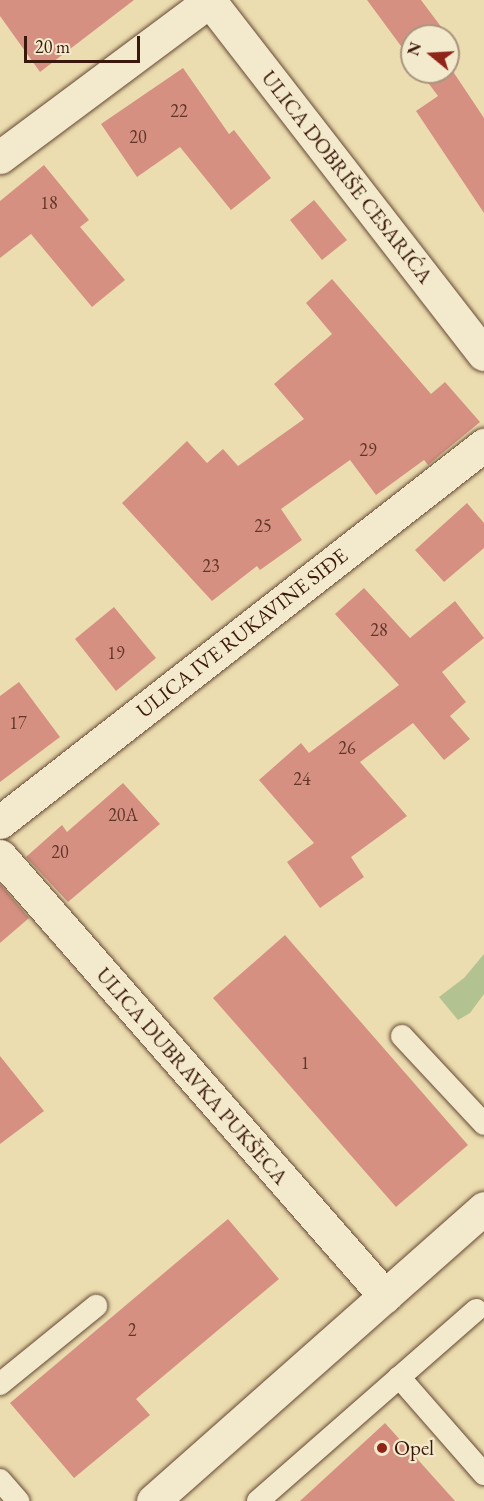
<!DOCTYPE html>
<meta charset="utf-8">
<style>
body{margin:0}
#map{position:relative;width:484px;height:1501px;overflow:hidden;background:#ecddb0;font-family:"EB Garamond",serif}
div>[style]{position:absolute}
.green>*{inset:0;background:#b2c290}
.building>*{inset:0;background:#d59082}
.roads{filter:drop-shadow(0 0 2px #664934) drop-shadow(0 0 2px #664934)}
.service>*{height:22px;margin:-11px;padding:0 11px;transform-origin:11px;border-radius:11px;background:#f3e9cc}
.minor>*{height:33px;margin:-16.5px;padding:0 16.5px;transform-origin:16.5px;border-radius:16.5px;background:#f3e9cc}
.dots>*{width:16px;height:16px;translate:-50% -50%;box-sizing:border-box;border:3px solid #f3e9cc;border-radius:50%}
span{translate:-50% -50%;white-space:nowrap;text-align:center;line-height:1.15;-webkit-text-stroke:4.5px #f3e9cc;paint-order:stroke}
.number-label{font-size:18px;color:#613629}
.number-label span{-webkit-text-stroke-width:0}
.street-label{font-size:21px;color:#3a180b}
.poi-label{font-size:21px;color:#3a180b}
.left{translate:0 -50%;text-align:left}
.north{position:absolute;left:400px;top:24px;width:60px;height:60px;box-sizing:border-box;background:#f3e9cc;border:2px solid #a9957f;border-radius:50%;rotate:288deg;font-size:16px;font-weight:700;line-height:24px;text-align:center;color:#3a180b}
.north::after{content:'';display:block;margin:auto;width:21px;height:27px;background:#8f2418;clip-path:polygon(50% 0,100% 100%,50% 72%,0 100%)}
.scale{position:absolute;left:24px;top:36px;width:116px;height:27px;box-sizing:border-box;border:3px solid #3a180b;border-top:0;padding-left:8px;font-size:18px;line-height:21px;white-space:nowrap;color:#3a180b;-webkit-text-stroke:4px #f3e9cc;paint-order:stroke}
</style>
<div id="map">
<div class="green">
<div style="clip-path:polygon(484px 954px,484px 994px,470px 1013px,458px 1020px,439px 997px,464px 978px)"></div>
</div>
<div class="building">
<div style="clip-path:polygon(0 0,134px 0,40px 72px,0 16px)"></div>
<div style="clip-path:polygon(367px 0,421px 0,448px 36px,412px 36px,412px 61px)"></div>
<div style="clip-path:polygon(448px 64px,484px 118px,484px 213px,416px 111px,438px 96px,420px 72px,448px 72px)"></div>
<div style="clip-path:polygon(183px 68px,229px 134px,234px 130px,271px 178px,231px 210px,180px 147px,137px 177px,101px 124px)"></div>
<div style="clip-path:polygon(44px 165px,89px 220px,80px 227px,125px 280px,92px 307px,31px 234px,0 258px,0 201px)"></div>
<div style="clip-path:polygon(314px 200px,347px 240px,322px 260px,290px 220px)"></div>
<div style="clip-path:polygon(332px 279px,431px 394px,445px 382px,480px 422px,428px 465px,424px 460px,376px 495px,350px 460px,281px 509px,302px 540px,260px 570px,257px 566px,212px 601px,122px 503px,187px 441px,207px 463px,223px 449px,238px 466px,304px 419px,274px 384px,332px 334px,306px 303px)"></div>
<div style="clip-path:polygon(467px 503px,484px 523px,484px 548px,444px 582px,415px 550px)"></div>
<div style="clip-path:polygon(364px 588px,410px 638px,455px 601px,484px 638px,442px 672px,466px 702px,450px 716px,470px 739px,444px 760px,413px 723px,360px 762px,407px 816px,351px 857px,364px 877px,320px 908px,287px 862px,314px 843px,259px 780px,301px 743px,309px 753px,399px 685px,335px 614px)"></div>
<div style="clip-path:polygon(114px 607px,156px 658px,116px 691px,75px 639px)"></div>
<div style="clip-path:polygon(19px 682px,60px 737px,0 782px,0 696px)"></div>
<div style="clip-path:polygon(123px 783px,160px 824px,68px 902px,26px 857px,62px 825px,67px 832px)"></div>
<div style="clip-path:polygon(0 884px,29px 918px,0 943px)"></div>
<div style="clip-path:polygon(285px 935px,468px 1145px,396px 1207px,213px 998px)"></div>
<div style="clip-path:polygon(0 1056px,44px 1111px,0 1144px)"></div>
<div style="clip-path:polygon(228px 1219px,279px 1279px,136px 1399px,150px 1415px,74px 1478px,10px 1403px)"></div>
<div style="clip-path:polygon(385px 1423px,455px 1501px,300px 1501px)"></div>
</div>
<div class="roads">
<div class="service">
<div style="left:402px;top:1036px;width:120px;rotate:47deg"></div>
<div style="left:399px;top:1377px;width:129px;rotate:48.8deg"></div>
<div style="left:0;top:1384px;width:124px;rotate:-39.1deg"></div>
<div style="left:0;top:1480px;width:28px;rotate:49deg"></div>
<div style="left:258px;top:1501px;width:290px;rotate:-41.2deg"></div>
</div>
<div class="minor">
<div style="left:209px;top:0;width:448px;rotate:52.2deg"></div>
<div style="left:0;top:157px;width:263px;rotate:-36.7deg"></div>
<div style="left:0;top:822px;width:614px;rotate:-37.92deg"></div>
<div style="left:0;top:856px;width:585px;rotate:48.81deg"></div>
<div style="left:153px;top:1501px;width:442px;rotate:-41.5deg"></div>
</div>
</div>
<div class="dots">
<div style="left:382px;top:1448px;background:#8f2418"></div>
</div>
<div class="number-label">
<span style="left:179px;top:111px">22</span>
<span style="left:138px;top:137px">20</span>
<span style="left:49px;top:203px">18</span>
<span style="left:368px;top:450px">29</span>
<span style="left:263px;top:526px">25</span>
<span style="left:211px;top:566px">23</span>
<span style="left:379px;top:630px">28</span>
<span style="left:116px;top:653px">19</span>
<span style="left:18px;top:723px">17</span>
<span style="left:347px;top:748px">26</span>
<span style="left:302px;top:779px">24</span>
<span style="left:123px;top:815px">20A</span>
<span style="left:60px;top:852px">20</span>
<span style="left:305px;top:1063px">1</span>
<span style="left:132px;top:1330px">2</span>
</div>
<div class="street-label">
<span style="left:347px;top:177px;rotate:52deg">ULICA DOBRIŠE CESARIĆA</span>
<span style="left:242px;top:633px;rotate:-38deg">ULICA IVE RUKAVINE SIĐE</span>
<span style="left:192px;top:1076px;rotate:49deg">ULICA DUBRAVKA PUKŠECA</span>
</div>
<div class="poi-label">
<span class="left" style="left:394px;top:1448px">Opel</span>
</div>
<div class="north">N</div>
<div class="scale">20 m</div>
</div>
